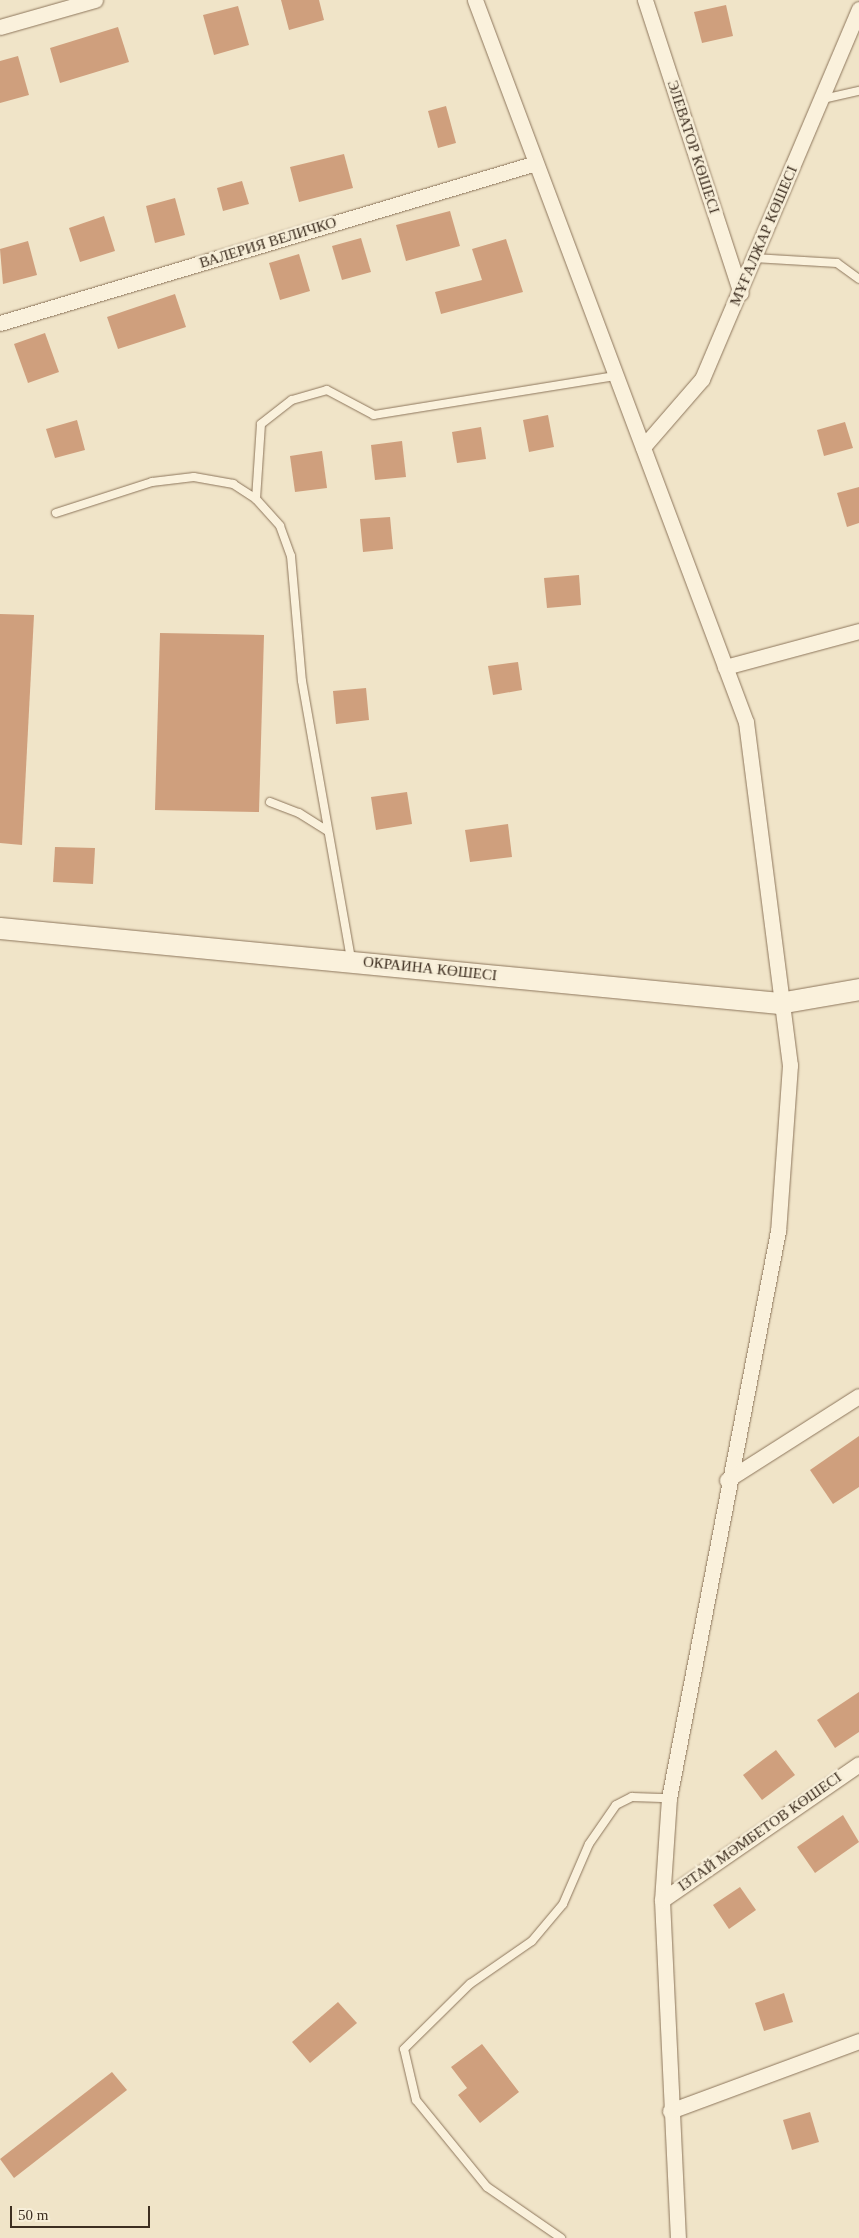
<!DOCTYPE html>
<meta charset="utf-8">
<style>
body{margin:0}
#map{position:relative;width:859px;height:2238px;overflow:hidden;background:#f0e4c8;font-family:Georgia,serif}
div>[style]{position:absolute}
.building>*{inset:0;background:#cf9f7d}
.roads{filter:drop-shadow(0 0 1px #8d765c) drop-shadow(0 0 1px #8d765c)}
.lane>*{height:8px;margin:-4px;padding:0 4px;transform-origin:4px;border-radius:4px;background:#faf1dc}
.street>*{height:15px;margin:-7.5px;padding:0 7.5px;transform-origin:7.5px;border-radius:7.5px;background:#faf1dc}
.secondary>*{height:21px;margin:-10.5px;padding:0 10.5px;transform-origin:10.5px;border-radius:10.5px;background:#faf1dc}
span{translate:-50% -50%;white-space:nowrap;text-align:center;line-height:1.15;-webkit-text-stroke:5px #f7eed8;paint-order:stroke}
.street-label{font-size:15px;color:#3d2e20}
.scale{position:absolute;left:10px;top:2206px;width:140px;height:22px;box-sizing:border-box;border:2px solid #3d2e20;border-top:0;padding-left:6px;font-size:15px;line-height:18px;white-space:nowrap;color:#3d2e20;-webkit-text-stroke:4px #f7eed8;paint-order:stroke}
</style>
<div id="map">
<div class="building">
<div style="clip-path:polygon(281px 0,319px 0,324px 20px,289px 30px)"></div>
<div style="clip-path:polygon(726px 5px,733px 36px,702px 43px,694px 12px)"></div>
<div style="clip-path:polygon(238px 6px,249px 45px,214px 55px,203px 15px)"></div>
<div style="clip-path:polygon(118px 27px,129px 62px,60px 83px,50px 48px)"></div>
<div style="clip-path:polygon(18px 56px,29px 95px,0 103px,0 61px)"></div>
<div style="clip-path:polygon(446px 106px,456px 143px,438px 148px,428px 111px)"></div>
<div style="clip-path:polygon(344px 154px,353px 188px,299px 202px,290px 167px)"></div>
<div style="clip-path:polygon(242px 181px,249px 204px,223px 211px,217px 188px)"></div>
<div style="clip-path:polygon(175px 198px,185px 235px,155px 243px,146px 206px)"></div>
<div style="clip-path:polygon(450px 211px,460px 246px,406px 261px,396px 225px)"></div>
<div style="clip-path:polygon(104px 216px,115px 251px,80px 262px,69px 228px)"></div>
<div style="clip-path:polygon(361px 238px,371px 272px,342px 280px,332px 246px)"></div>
<div style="clip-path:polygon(506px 239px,523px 292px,441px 314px,435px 292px,482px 280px,472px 249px)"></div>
<div style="clip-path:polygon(28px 241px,37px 275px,3px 284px,0 249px)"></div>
<div style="clip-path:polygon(299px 254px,310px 291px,280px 300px,269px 263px)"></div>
<div style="clip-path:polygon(175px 294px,186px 327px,118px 349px,107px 317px)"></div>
<div style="clip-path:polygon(45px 333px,59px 372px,28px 383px,14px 344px)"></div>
<div style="clip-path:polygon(548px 415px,554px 447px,529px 452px,523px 420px)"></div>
<div style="clip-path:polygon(77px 420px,85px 450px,55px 458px,46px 429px)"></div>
<div style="clip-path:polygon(845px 422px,853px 448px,824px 456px,817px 430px)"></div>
<div style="clip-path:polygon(481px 427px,486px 459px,457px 463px,452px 432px)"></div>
<div style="clip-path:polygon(402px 441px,406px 477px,375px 480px,371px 445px)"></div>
<div style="clip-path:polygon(322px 451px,327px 488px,295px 492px,290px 456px)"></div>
<div style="clip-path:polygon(859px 487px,859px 523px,847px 527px,837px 493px)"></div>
<div style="clip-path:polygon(390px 517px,393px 549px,363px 552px,360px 519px)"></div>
<div style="clip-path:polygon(579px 575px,581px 605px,547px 608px,544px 578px)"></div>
<div style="clip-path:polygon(0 614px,34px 615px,22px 845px,0 843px)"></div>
<div style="clip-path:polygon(160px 633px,264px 635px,259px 812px,155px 810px)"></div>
<div style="clip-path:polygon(518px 662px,522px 690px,493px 695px,488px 666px)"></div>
<div style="clip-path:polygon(366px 688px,369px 720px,336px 724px,333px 691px)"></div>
<div style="clip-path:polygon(407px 792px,412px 824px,376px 830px,371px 797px)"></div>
<div style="clip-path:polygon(508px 824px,512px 857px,470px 862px,465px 830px)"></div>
<div style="clip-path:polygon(55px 847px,95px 848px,93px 884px,53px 882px)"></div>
<div style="clip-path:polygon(859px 1436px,859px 1487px,833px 1504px,810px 1470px)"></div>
<div style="clip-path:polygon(859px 1692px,859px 1732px,835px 1748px,817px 1720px)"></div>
<div style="clip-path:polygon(776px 1750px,795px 1775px,762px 1800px,743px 1775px)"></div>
<div style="clip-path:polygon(843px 1815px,859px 1842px,815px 1873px,797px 1847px)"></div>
<div style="clip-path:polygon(740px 1887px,756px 1910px,729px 1929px,713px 1905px)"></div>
<div style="clip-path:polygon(784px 1993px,793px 2022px,764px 2031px,755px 2003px)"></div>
<div style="clip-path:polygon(338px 2002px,357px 2023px,310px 2063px,292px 2042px)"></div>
<div style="clip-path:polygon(482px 2044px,519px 2092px,480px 2123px,458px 2095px,467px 2088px,451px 2067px)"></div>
<div style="clip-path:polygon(112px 2072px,127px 2090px,14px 2178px,0 2159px)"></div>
<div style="clip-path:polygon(810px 2112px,819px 2142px,792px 2150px,783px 2120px)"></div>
</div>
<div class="roads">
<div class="lane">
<div style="left:823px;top:99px;width:37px;rotate:-13deg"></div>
<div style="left:754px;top:258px;width:83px;rotate:3.4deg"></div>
<div style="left:837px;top:263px;width:27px;rotate:36deg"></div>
<div style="left:256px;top:499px;width:75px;rotate:-86.2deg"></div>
<div style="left:261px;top:424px;width:39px;rotate:-38deg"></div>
<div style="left:292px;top:400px;width:36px;rotate:-16deg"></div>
<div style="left:327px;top:390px;width:53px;rotate:28deg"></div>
<div style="left:374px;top:415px;width:245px;rotate:-9.2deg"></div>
<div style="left:56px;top:513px;width:101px;rotate:-17.9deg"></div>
<div style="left:152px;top:482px;width:42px;rotate:-6.8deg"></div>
<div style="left:194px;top:477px;width:40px;rotate:10deg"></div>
<div style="left:233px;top:484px;width:27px;rotate:33deg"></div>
<div style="left:256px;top:499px;width:36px;rotate:48deg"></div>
<div style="left:280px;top:526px;width:32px;rotate:70deg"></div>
<div style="left:291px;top:556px;width:125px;rotate:85deg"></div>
<div style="left:302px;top:681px;width:282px;rotate:80deg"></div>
<div style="left:270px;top:802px;width:31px;rotate:21deg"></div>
<div style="left:299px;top:813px;width:34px;rotate:32deg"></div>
<div style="left:561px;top:2238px;width:90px;rotate:-145.4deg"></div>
<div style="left:487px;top:2187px;width:112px;rotate:-129.2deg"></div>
<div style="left:416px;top:2100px;width:52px;rotate:-103.2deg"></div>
<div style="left:404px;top:2049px;width:93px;rotate:-44.6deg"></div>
<div style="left:470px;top:1984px;width:75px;rotate:-34.7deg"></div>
<div style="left:532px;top:1941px;width:48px;rotate:-50deg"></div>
<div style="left:563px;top:1904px;width:65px;rotate:-66.6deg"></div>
<div style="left:589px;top:1844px;width:47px;rotate:-55.3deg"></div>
<div style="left:616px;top:1805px;width:18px;rotate:-27deg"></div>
<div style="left:632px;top:1797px;width:37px;rotate:2deg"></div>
</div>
<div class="street">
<div style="left:475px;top:0;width:771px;rotate:69.43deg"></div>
<div style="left:746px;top:722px;width:346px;rotate:82.7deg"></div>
<div style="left:790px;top:1065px;width:166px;rotate:94.1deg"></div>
<div style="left:778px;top:1231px;width:577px;rotate:100.88deg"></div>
<div style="left:669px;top:1798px;width:102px;rotate:93.9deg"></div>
<div style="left:662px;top:1900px;width:338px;rotate:87.3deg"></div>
<div style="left:645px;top:0;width:308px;rotate:71.9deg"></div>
<div style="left:0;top:27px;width:99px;rotate:-15.9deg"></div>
<div style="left:0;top:323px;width:559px;rotate:-16.62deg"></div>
<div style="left:643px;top:447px;width:90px;rotate:-49.1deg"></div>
<div style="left:702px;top:379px;width:402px;rotate:-67deg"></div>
<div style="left:725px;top:667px;width:139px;rotate:-15deg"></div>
<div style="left:727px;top:1480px;width:156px;rotate:-32.5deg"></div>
<div style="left:662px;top:1900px;width:239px;rotate:-34.6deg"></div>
<div style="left:670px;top:2111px;width:202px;rotate:-20.3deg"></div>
</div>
<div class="secondary">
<div style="left:0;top:928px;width:783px;rotate:5.5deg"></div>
<div style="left:779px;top:1003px;width:81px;rotate:-9.9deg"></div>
</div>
</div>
<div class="street-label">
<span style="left:693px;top:147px;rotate:72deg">ЭЛЕВАТОР КӨШЕСІ</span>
<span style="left:764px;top:236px;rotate:-67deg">МҰҒАЛЖАР КӨШЕСІ</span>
<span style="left:268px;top:243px;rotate:-17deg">ВАЛЕРИЯ ВЕЛИЧКО</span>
<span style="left:430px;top:969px;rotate:6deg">ОКРАИНА КӨШЕСІ</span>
<span style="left:760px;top:1832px;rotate:-35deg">ІЗТАЙ МӘМБЕТОВ КӨШЕСІ</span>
</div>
<div class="scale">50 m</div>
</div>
